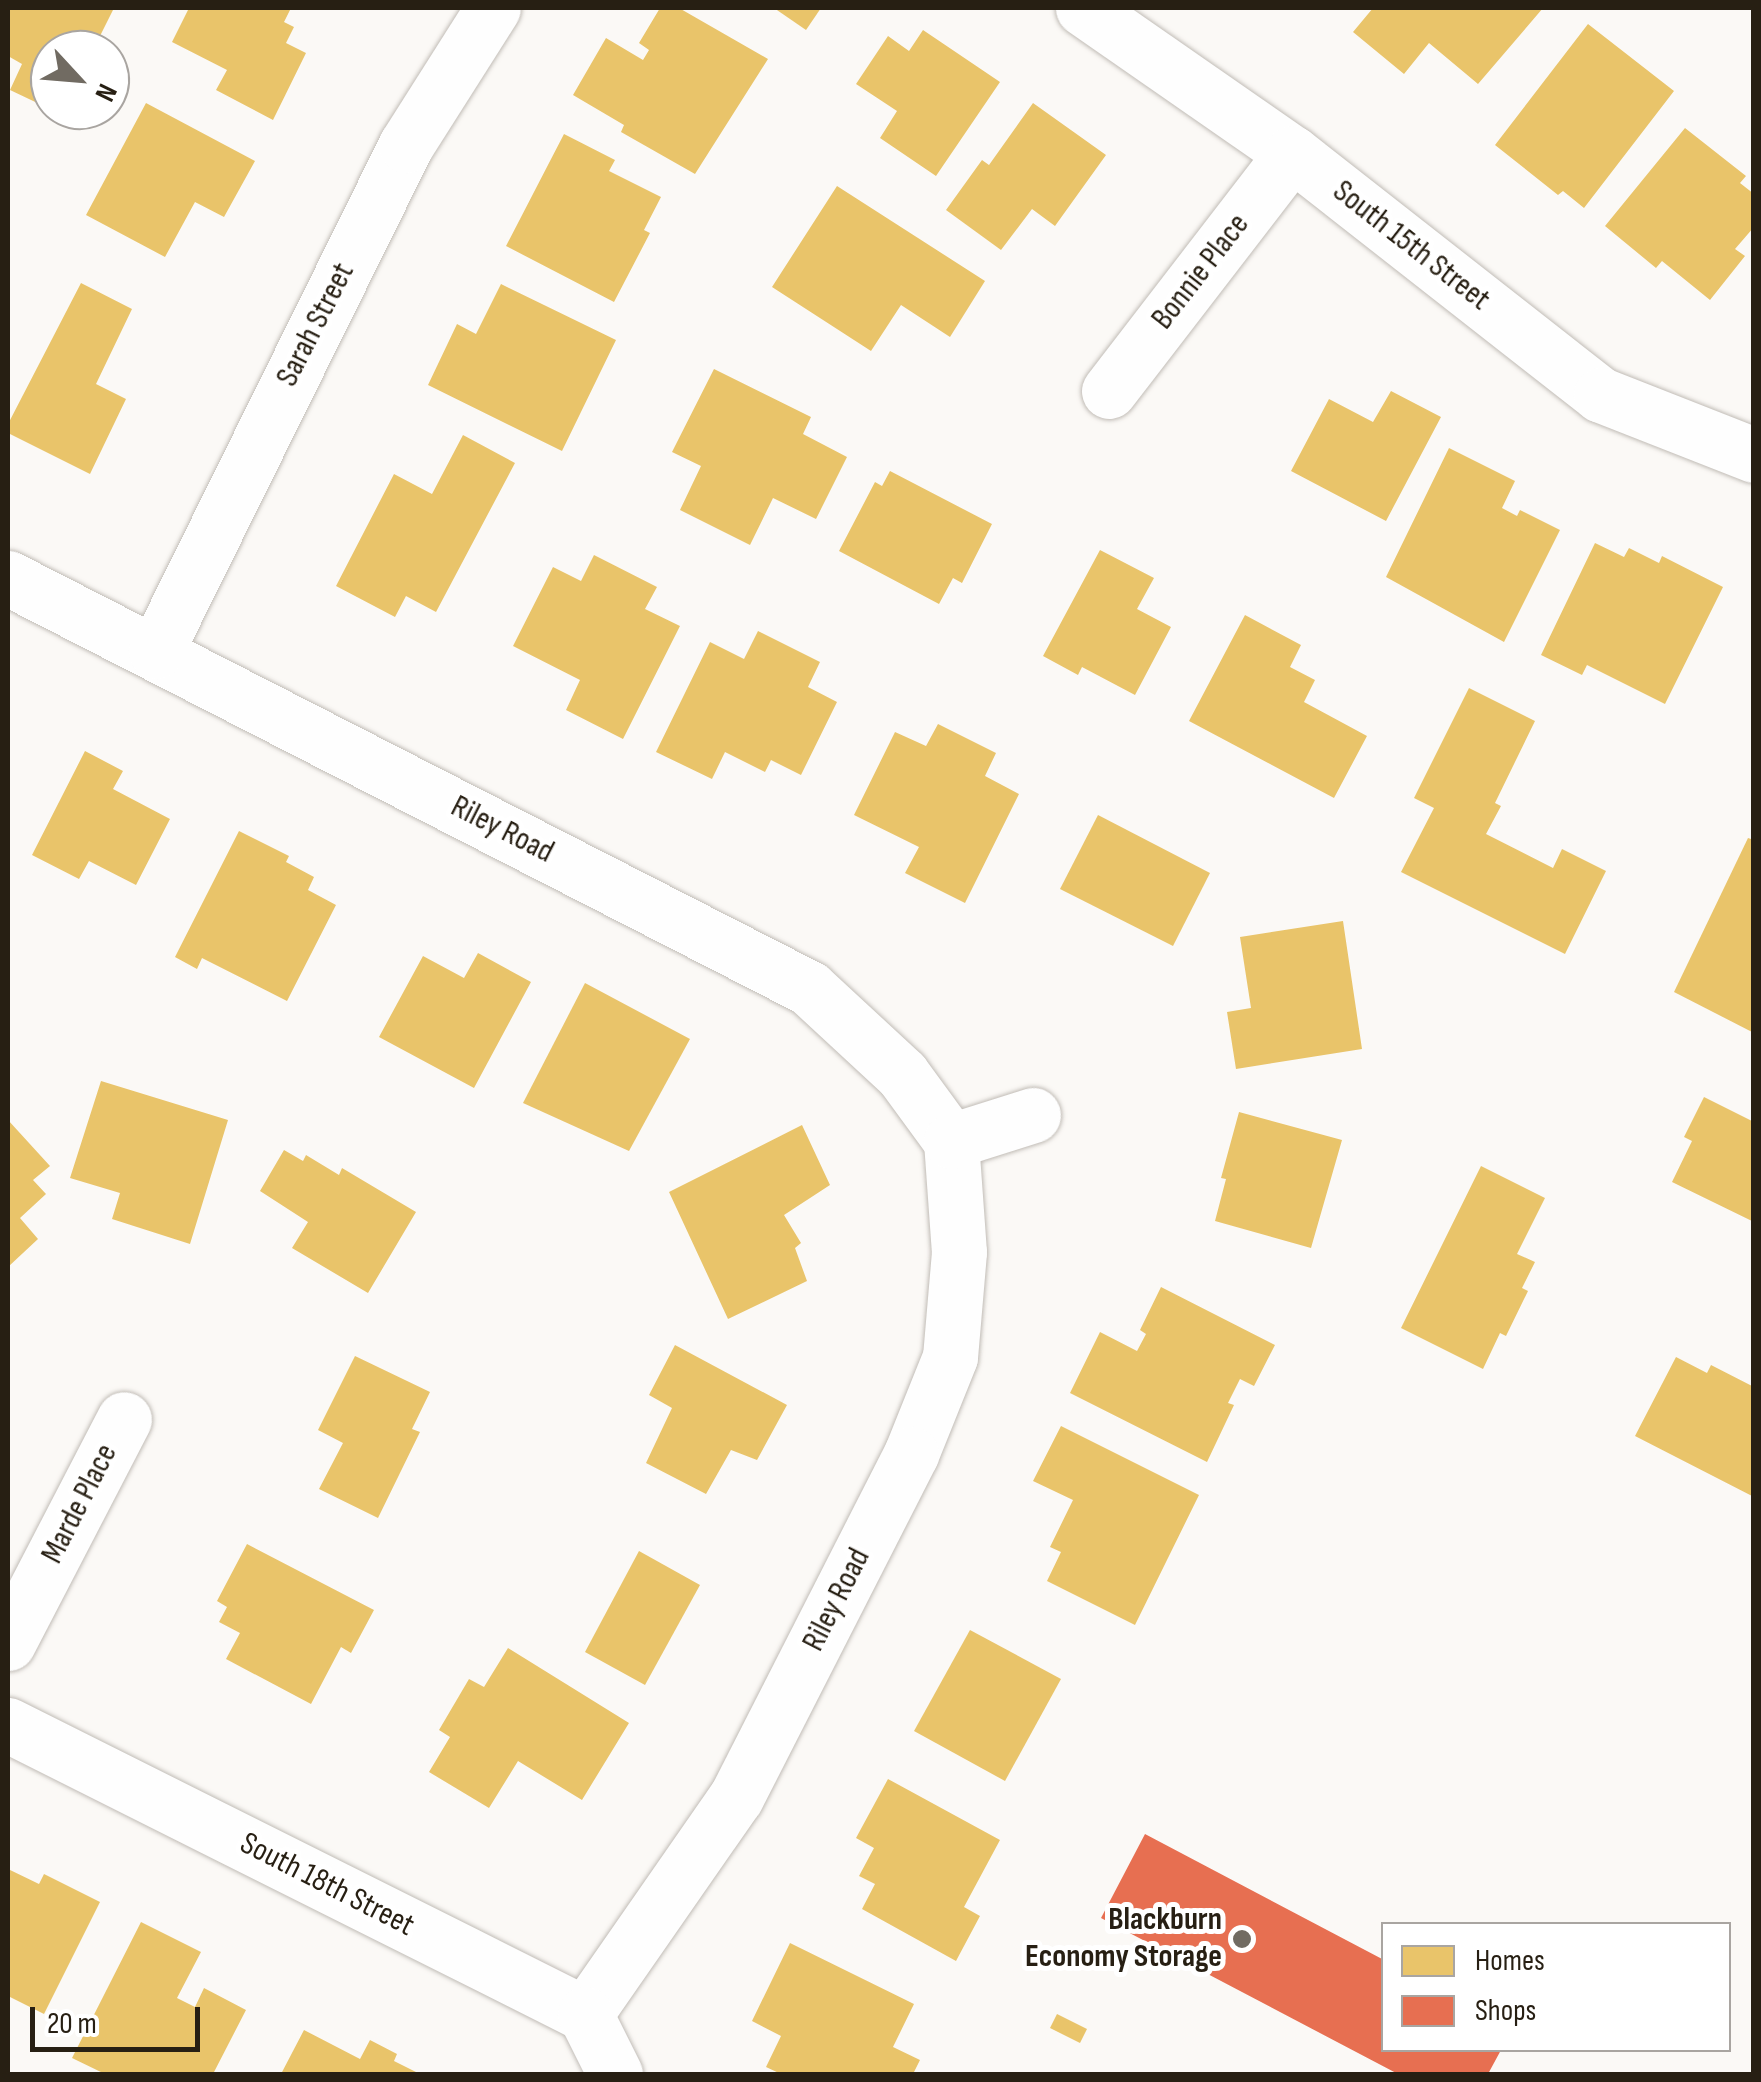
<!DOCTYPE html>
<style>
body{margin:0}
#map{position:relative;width:1761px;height:2082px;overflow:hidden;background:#fbf9f6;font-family:"Sofia Sans Condensed",sans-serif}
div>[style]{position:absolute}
.homes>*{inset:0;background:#e9c46a}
.shops>*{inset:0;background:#e76f51}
.roads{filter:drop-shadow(0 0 2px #c1bcb6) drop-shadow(0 0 2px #c1bcb6)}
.street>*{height:55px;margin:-27.5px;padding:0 27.5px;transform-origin:27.5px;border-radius:27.5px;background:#fefefe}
.dots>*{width:28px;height:28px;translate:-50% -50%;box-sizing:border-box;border:5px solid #fff;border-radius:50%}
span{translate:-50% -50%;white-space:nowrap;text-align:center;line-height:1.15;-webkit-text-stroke:10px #fff;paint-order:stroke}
.street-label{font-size:32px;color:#271f13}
.poi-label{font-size:32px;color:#271f13;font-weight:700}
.right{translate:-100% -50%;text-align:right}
.frame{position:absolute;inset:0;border:10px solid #271f13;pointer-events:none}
.legend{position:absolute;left:1381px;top:1922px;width:350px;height:130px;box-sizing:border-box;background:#fff;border:2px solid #a9a5a1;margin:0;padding:12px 18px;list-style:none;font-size:30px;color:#271f13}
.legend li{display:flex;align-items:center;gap:20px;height:50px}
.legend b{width:50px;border:2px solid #a9a5a1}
.north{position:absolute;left:30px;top:30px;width:100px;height:100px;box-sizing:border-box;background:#fff;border:2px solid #a9a5a1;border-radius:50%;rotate:116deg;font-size:28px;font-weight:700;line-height:40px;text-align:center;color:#271f13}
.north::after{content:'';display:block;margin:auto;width:35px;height:45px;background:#716b62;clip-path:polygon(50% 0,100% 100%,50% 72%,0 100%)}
.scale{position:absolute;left:30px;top:2007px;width:170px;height:45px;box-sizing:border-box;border:5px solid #271f13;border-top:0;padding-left:12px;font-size:30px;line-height:35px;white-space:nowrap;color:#271f13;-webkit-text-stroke:8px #fff;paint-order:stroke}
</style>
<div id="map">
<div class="homes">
<div style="clip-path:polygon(8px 8px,114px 8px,93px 50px,50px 50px,50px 109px,10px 90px,22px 64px,8px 56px)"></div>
<div style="clip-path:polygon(189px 8px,291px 8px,284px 22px,294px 27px,286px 43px,306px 53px,273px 120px,216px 90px,227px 70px,172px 42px)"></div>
<div style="clip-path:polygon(660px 8px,679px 8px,768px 59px,695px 174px,621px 132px,624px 125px,573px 95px,606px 38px,643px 60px,649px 50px,639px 43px)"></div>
<div style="clip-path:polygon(774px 8px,821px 8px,806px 30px)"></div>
<div style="clip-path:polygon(1373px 8px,1543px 8px,1478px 84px,1429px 43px,1404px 74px,1353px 32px)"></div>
<div style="clip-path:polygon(1588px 24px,1674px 91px,1584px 208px,1563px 191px,1558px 195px,1495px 145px)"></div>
<div style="clip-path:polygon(923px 30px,1000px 82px,936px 176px,880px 138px,897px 111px,856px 84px,888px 36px,909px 51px)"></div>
<div style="clip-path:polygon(146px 103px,255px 161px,224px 217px,195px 202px,165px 257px,86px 215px)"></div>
<div style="clip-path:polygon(1033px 103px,1106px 155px,1055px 226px,1032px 209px,1001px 250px,946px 210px,982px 160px,989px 165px)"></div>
<div style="clip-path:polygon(1685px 128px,1746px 176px,1740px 183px,1754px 194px,1754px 227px,1735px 249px,1745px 256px,1710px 300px,1662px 261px,1656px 268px,1605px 226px)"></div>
<div style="clip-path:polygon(564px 134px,615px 160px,609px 171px,661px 197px,644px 230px,650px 233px,614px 302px,506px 246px)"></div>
<div style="clip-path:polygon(837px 186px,985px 281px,950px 337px,901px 305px,871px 351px,772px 287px)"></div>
<div style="clip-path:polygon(81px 283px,132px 309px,96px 384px,126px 399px,90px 474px,8px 433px,8px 424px)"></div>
<div style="clip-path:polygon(501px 284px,616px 340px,562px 451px,428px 385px,457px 324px,476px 334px)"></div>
<div style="clip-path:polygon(714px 369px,811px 417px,803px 434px,847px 457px,816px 519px,773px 498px,750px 545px,680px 510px,701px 466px,672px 452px)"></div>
<div style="clip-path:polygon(1391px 391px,1441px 417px,1386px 521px,1291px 471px,1329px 399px,1373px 422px)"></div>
<div style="clip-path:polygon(463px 435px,515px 463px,436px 612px,406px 596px,395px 617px,336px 586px,394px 474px,432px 494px)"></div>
<div style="clip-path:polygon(1449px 448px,1515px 481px,1502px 508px,1517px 516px,1520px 510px,1560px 530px,1504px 642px,1386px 577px)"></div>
<div style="clip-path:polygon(890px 471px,992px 524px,962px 583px,953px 578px,939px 604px,839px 551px,875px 482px,882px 486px)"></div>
<div style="clip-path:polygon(1595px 543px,1624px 557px,1629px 548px,1659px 563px,1662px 556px,1723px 587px,1665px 704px,1587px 665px,1582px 675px,1541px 655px)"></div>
<div style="clip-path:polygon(1100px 550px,1154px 578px,1137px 609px,1171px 627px,1135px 695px,1082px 667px,1078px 675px,1043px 656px)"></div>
<div style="clip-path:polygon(594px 555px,657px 587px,645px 609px,680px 626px,623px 739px,566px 710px,580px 680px,513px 646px,553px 567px,581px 581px)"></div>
<div style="clip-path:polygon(1245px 615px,1301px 645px,1290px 667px,1315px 680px,1304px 702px,1367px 736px,1334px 798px,1189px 721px)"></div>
<div style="clip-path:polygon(758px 631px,820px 662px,808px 687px,837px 702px,801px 775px,771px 760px,765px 772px,725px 752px,712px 779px,656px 752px,710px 642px,744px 659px)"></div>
<div style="clip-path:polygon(1469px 688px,1535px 721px,1495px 803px,1501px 806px,1486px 834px,1553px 868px,1562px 849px,1606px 871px,1565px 954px,1401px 872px,1434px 808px,1414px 798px)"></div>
<div style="clip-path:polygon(938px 724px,996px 753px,985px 776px,1019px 794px,965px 903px,905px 873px,919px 847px,854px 815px,895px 732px,926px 746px)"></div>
<div style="clip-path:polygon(85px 751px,123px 771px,113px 789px,170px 819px,136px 885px,89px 861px,79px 879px,32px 855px)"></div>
<div style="clip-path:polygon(1098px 815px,1210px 873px,1173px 946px,1060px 889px)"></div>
<div style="clip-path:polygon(239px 831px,289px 856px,286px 862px,314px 877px,308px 890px,336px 905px,287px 1001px,202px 958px,197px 969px,175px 957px)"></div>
<div style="clip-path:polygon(1748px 838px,1754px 840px,1754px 1033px,1674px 992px)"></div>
<div style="clip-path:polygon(1343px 921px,1362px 1049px,1236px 1069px,1227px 1012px,1251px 1008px,1240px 937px)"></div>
<div style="clip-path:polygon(478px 953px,531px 982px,474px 1088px,379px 1037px,423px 956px,464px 978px)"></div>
<div style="clip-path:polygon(585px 983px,690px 1039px,629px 1151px,523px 1103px)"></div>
<div style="clip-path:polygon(101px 1081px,228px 1120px,190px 1244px,112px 1219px,120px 1193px,70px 1178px)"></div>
<div style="clip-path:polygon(1704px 1097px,1754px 1122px,1754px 1222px,1672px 1182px,1692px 1141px,1684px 1137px)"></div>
<div style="clip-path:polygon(1239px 1112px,1342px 1140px,1311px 1248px,1215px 1221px,1226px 1179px,1221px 1178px)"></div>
<div style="clip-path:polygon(8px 1120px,50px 1166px,33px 1180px,46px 1194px,20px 1218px,38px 1239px,8px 1267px)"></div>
<div style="clip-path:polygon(802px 1125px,830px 1185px,784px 1215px,801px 1243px,795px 1248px,807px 1281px,728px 1319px,669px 1192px)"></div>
<div style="clip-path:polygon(284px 1150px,303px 1161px,306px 1155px,339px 1175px,342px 1168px,416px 1212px,368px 1293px,292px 1248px,308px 1222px,260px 1191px)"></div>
<div style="clip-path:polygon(1481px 1166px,1545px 1198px,1517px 1254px,1535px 1262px,1522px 1288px,1528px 1291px,1506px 1336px,1500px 1333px,1483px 1369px,1401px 1328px)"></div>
<div style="clip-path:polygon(1161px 1287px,1275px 1345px,1254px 1386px,1240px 1379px,1228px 1403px,1234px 1405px,1207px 1462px,1070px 1393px,1100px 1332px,1137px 1351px,1146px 1334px,1140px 1330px)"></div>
<div style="clip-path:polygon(675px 1345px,787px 1405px,757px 1460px,731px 1450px,706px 1494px,646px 1463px,672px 1408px,649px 1395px)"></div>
<div style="clip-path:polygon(355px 1356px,430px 1392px,412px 1429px,420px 1432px,378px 1518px,319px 1489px,343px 1443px,318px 1430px)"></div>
<div style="clip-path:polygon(1676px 1357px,1707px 1373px,1711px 1365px,1754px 1387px,1754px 1497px,1635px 1436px)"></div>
<div style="clip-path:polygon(1061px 1426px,1199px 1495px,1135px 1625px,1047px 1581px,1061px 1552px,1050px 1547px,1073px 1500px,1033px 1481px)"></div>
<div style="clip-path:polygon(247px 1544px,374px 1610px,351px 1653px,341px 1647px,311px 1704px,226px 1659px,240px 1633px,219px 1622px,227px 1607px,217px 1601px)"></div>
<div style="clip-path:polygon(639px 1551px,700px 1585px,645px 1685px,585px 1652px)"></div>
<div style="clip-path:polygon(970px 1630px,1061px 1679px,1005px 1781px,914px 1731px)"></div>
<div style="clip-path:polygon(508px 1648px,629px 1723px,582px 1800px,518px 1761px,489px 1808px,429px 1772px,450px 1737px,439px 1730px,469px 1679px,484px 1687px)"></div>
<div style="clip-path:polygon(888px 1779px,1000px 1840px,964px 1907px,980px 1916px,956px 1961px,862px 1909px,875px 1884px,859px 1876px,874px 1848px,856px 1838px)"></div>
<div style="clip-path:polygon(8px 1869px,39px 1884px,44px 1874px,100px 1902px,44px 2014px,8px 1996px)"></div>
<div style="clip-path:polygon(141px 1922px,201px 1952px,177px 1998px,195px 2007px,204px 1988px,246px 2010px,213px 2074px,105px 2074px,72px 2058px)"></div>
<div style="clip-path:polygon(790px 1943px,914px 2004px,893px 2047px,920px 2060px,913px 2074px,781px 2074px,766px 2067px,781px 2036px,752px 2021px)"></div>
<div style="clip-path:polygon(1057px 2014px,1087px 2029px,1080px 2043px,1050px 2028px)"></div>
<div style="clip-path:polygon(304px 2030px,360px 2059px,370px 2040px,397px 2054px,394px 2061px,420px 2074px,281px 2074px)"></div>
</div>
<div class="shops">
<div style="clip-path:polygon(1145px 1834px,1384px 1960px,1384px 2050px,1501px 2050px,1488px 2074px,1398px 2074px,1101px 1918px)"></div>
</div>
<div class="roads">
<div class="street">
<div style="left:1083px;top:8px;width:254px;rotate:34.8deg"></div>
<div style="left:1292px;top:153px;width:392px;rotate:38.1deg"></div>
<div style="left:1601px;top:395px;width:164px;rotate:21.4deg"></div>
<div style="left:1109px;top:391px;width:300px;rotate:-52.4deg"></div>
<div style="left:8px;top:578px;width:900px;rotate:27.11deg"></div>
<div style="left:809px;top:988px;width:127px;rotate:42.8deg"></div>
<div style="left:902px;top:1074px;width:83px;rotate:53.8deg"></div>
<div style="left:951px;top:1141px;width:111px;rotate:85.9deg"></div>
<div style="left:959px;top:1252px;width:105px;rotate:94.9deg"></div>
<div style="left:950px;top:1357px;width:105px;rotate:111.9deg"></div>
<div style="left:911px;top:1454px;width:385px;rotate:117deg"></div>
<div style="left:736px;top:1797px;width:264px;rotate:124.8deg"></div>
<div style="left:156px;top:651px;width:564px;rotate:-63.71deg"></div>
<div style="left:406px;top:145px;width:162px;rotate:-57.6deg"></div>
<div style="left:951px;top:1141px;width:86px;rotate:-17.6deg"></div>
<div style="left:8px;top:1643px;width:252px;rotate:-62.6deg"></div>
<div style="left:8px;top:1725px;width:645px;rotate:26.6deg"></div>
<div style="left:585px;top:2014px;width:67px;rotate:63.4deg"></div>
</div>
</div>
<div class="dots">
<div style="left:1242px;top:1939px;background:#716b62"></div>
</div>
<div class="street-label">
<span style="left:1411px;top:246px;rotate:38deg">South 15th Street</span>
<span style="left:1201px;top:272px;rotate:-52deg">Bonnie Place</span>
<span style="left:316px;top:325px;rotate:-63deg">Sarah Street</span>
<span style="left:502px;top:830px;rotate:27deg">Riley Road</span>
<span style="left:80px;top:1504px;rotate:-63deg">Marde Place</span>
<span style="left:837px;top:1600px;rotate:-63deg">Riley Road</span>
<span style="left:327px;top:1885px;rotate:27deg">South 18th Street</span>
</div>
<div class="poi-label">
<span class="right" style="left:1222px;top:1939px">Blackburn<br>Economy Storage</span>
</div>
<div class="frame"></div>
<ul class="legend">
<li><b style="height:28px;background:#e9c46a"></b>Homes</li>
<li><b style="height:28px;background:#e76f51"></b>Shops</li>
</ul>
<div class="north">N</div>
<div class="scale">20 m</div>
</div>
